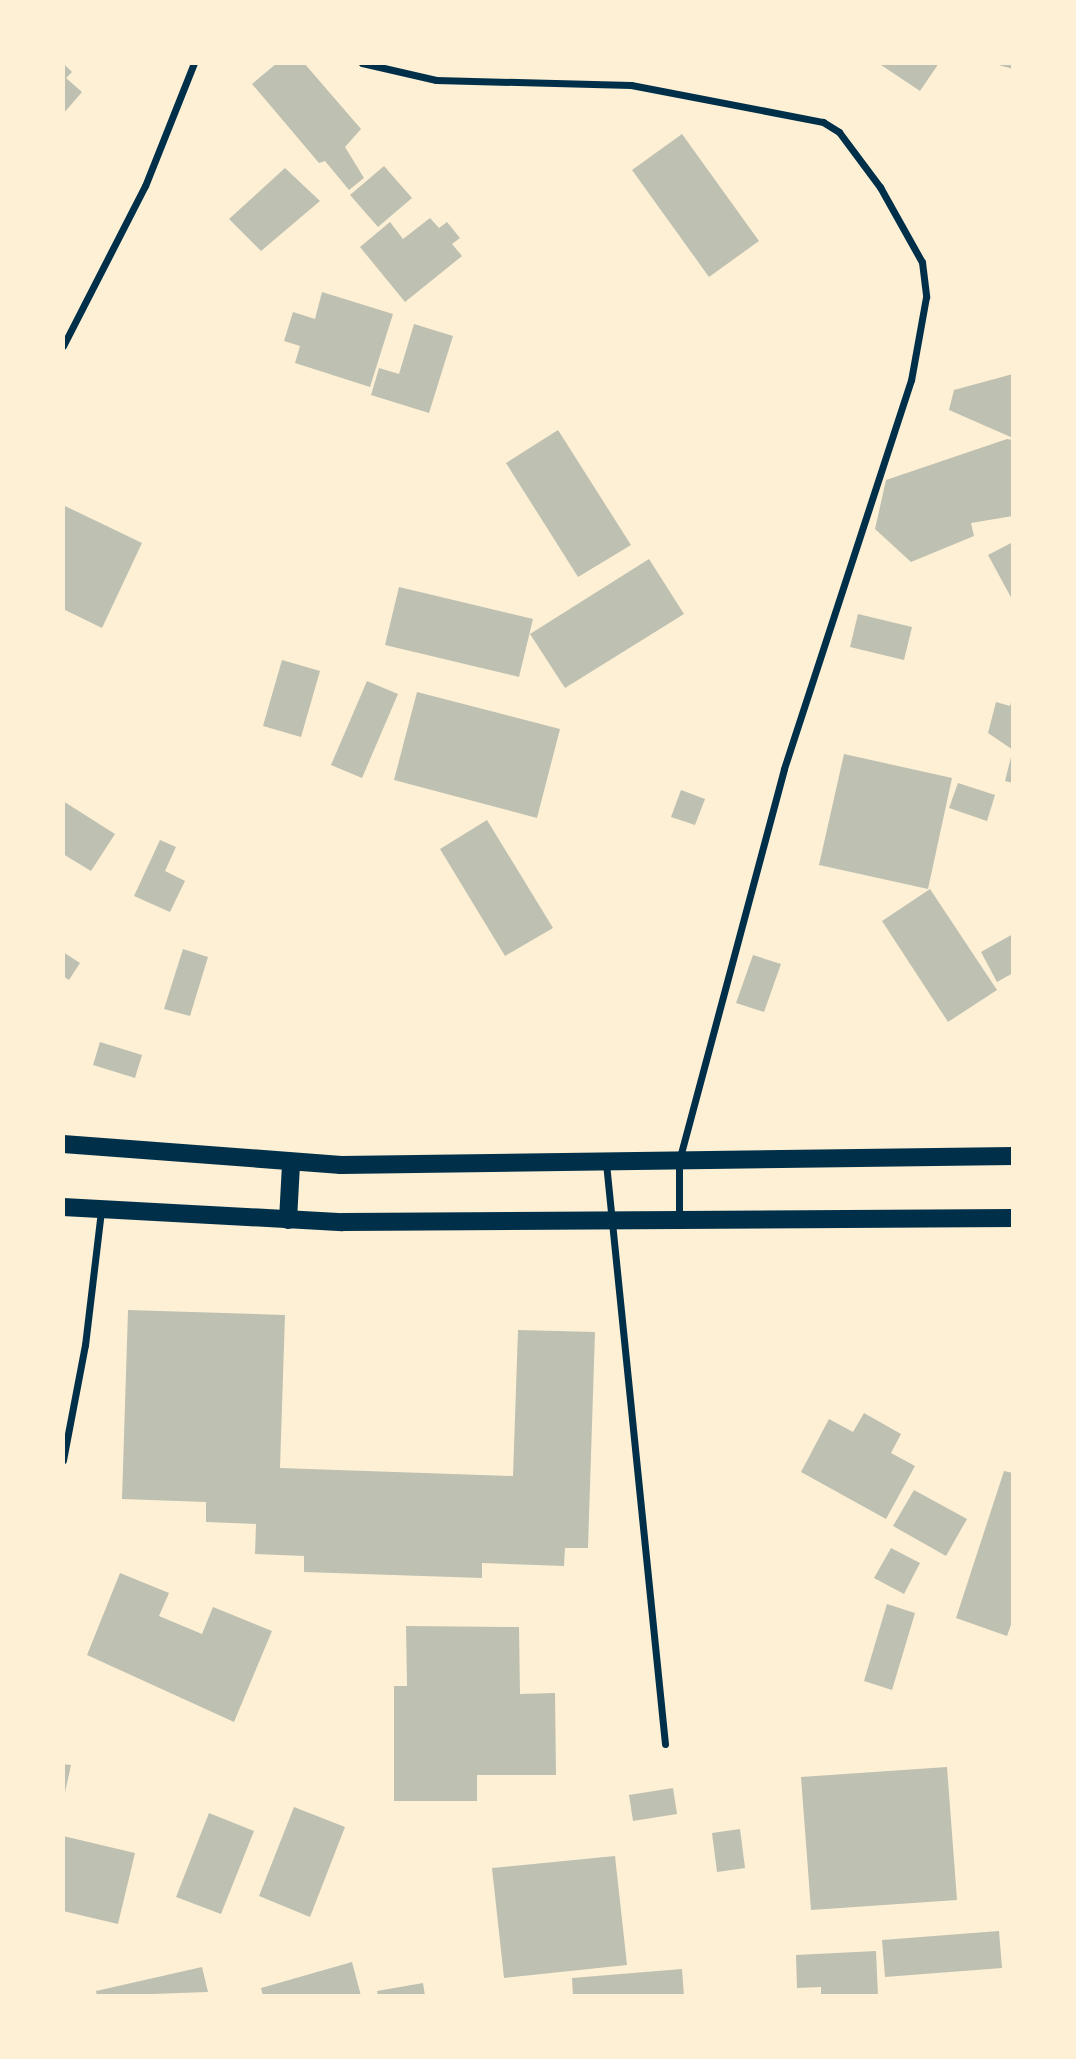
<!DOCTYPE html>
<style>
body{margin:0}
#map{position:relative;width:1076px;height:2059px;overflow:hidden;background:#fdf0d5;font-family:"Nunito Sans",sans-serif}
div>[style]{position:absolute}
.building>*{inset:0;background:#bec0b2}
.minor>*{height:7px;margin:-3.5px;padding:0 3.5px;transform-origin:3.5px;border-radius:3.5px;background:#003049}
.primary>*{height:18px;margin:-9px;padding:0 9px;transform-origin:9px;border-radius:9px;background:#003049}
span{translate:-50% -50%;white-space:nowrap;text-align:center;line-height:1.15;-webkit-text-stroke:5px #fdf0d5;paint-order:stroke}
.frame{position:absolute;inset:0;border:65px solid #fdf0d5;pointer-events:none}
</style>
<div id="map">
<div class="building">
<div style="clip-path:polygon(63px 63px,72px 72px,66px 78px,82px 92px,63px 114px)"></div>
<div style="clip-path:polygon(277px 63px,304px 63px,361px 129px,345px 147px,364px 178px,349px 190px,325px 161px,319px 163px,252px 84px)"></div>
<div style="clip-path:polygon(878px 63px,939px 63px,920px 91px)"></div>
<div style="clip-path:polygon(995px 63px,1013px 63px,1013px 69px,995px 64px)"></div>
<div style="clip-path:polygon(682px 134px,759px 241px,709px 277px,632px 170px)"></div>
<div style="clip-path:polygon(384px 166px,412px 198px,378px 227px,350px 195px)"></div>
<div style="clip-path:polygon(285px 168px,320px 201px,261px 251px,229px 219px)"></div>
<div style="clip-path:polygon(430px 218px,439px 228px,447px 222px,460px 238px,452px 244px,462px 256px,405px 302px,360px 247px,390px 222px,403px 239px)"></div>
<div style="clip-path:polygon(322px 292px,393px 314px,370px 387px,295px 363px,300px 346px,284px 341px,293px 312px,315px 319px)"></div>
<div style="clip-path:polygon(414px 324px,453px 336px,429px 413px,371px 395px,379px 368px,399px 374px)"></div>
<div style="clip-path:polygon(1013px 374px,1013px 438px,949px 410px,954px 390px)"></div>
<div style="clip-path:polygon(558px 430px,631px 545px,578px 577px,506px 463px)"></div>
<div style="clip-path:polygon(1007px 439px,1013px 440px,1013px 516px,971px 523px,974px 536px,911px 562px,875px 529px,886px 480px)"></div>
<div style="clip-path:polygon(63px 505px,142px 543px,102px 628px,63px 609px)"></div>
<div style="clip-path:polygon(1013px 542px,1013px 601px,988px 555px)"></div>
<div style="clip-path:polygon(649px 559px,684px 614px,565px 688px,530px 634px)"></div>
<div style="clip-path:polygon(399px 587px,533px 619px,519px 677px,385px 645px)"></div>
<div style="clip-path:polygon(858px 614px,912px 627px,904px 660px,850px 647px)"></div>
<div style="clip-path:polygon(282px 660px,320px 671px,301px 737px,263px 726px)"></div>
<div style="clip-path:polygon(367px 681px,398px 694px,362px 778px,331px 765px)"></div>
<div style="clip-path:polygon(417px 692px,560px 729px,537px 818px,394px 780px)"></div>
<div style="clip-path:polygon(1012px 698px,1013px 698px,1013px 750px,988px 733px,996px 702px,1010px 706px)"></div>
<div style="clip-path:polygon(1012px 753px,1013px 754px,1013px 783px,1005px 781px)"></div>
<div style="clip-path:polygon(844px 754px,952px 778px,928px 889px,819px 865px)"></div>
<div style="clip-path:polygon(958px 783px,995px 795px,987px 821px,949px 808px)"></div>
<div style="clip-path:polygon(681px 790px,705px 799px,695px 825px,671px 817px)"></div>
<div style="clip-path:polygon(63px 801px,115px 834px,91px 871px,63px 854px)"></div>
<div style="clip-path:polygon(487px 820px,553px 928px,505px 956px,440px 849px)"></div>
<div style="clip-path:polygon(160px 840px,176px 847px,165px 871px,185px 881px,170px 912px,134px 896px)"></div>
<div style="clip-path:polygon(930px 889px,997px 990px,948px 1022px,882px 921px)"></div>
<div style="clip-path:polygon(1013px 934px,1013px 973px,997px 982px,981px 952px)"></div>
<div style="clip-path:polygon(183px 949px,208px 957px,190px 1016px,164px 1009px)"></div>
<div style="clip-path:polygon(63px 952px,80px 963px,69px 980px,63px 976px)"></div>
<div style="clip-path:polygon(753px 955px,781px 964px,764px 1012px,736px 1003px)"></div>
<div style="clip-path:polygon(100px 1042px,142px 1055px,135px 1078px,93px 1065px)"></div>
<div style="clip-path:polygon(128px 1310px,285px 1315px,280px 1468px,513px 1476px,518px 1330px,595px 1332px,588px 1548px,565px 1548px,564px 1566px,482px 1563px,482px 1578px,304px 1572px,304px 1556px,255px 1554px,256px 1524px,206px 1522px,206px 1502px,122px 1499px)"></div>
<div style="clip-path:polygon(864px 1413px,901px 1434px,891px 1453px,915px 1466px,886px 1519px,801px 1472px,829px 1419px,853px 1432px)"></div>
<div style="clip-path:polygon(1004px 1471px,1013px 1473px,1013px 1619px,1007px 1636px,956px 1618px)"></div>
<div style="clip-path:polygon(914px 1490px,967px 1519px,946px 1556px,893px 1526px)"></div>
<div style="clip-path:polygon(891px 1548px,920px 1563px,904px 1594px,874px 1578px)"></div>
<div style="clip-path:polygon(120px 1573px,169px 1593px,159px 1616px,202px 1634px,213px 1607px,272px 1631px,234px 1722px,87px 1655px)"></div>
<div style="clip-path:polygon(887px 1604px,915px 1613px,892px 1690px,864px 1681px)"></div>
<div style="clip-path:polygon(406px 1626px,519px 1627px,520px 1694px,555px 1693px,556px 1775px,477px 1775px,477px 1801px,394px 1801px,394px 1686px,407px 1686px)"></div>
<div style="clip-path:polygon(63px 1764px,71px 1765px,64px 1797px,63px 1797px)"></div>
<div style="clip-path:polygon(947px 1767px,957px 1900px,811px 1910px,801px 1777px)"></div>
<div style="clip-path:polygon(673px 1788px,677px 1814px,633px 1821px,629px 1795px)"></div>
<div style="clip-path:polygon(294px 1807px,345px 1827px,310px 1917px,259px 1896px)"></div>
<div style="clip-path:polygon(209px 1813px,254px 1831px,221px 1914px,176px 1897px)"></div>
<div style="clip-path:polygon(740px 1829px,745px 1868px,717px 1872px,712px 1833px)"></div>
<div style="clip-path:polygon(63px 1836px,135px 1853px,118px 1924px,63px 1911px)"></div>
<div style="clip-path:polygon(615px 1856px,627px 1965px,504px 1978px,492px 1868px)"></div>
<div style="clip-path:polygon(999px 1931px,1002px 1968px,885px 1977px,882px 1940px)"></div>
<div style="clip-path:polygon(876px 1951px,878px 1996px,821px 1996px,821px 1987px,797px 1988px,796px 1955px)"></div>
<div style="clip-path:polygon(352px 1962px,361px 1996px,263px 1996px,261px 1988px)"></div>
<div style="clip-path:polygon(202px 1967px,208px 1992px,97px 1996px,96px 1991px)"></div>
<div style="clip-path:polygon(682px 1969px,684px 1996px,573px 1996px,572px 1978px)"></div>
<div style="clip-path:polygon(423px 1983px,425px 1996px,378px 1996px,377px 1991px)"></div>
</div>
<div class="minor">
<div style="left:362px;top:63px;width:76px;rotate:12.9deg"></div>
<div style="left:436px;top:80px;width:195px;rotate:1.5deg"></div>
<div style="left:631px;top:85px;width:196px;rotate:10.9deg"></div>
<div style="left:823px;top:122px;width:19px;rotate:32deg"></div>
<div style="left:839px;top:132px;width:69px;rotate:53.3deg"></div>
<div style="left:880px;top:187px;width:86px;rotate:60.8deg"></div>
<div style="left:922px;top:262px;width:35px;rotate:83deg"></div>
<div style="left:926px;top:297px;width:84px;rotate:100.2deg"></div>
<div style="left:911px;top:380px;width:409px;rotate:108.1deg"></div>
<div style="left:784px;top:769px;width:406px;rotate:105deg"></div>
<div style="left:679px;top:1161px;width:57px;rotate:90deg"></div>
<div style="left:63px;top:346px;width:180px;rotate:-62.9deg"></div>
<div style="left:145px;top:186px;width:132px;rotate:-68.3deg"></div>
<div style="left:606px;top:1163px;width:584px;rotate:84.2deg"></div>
<div style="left:63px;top:1460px;width:117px;rotate:-79.2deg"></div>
<div style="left:85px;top:1345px;width:135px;rotate:-83.2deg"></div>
</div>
<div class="primary">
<div style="left:63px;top:1144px;width:279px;rotate:4.3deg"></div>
<div style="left:341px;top:1165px;width:672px;rotate:-0.77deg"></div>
<div style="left:63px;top:1207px;width:280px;rotate:3.1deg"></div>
<div style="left:343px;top:1222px;width:670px;rotate:-0.34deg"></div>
<div style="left:288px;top:1220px;width:56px;rotate:-86.9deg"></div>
</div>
<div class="frame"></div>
</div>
